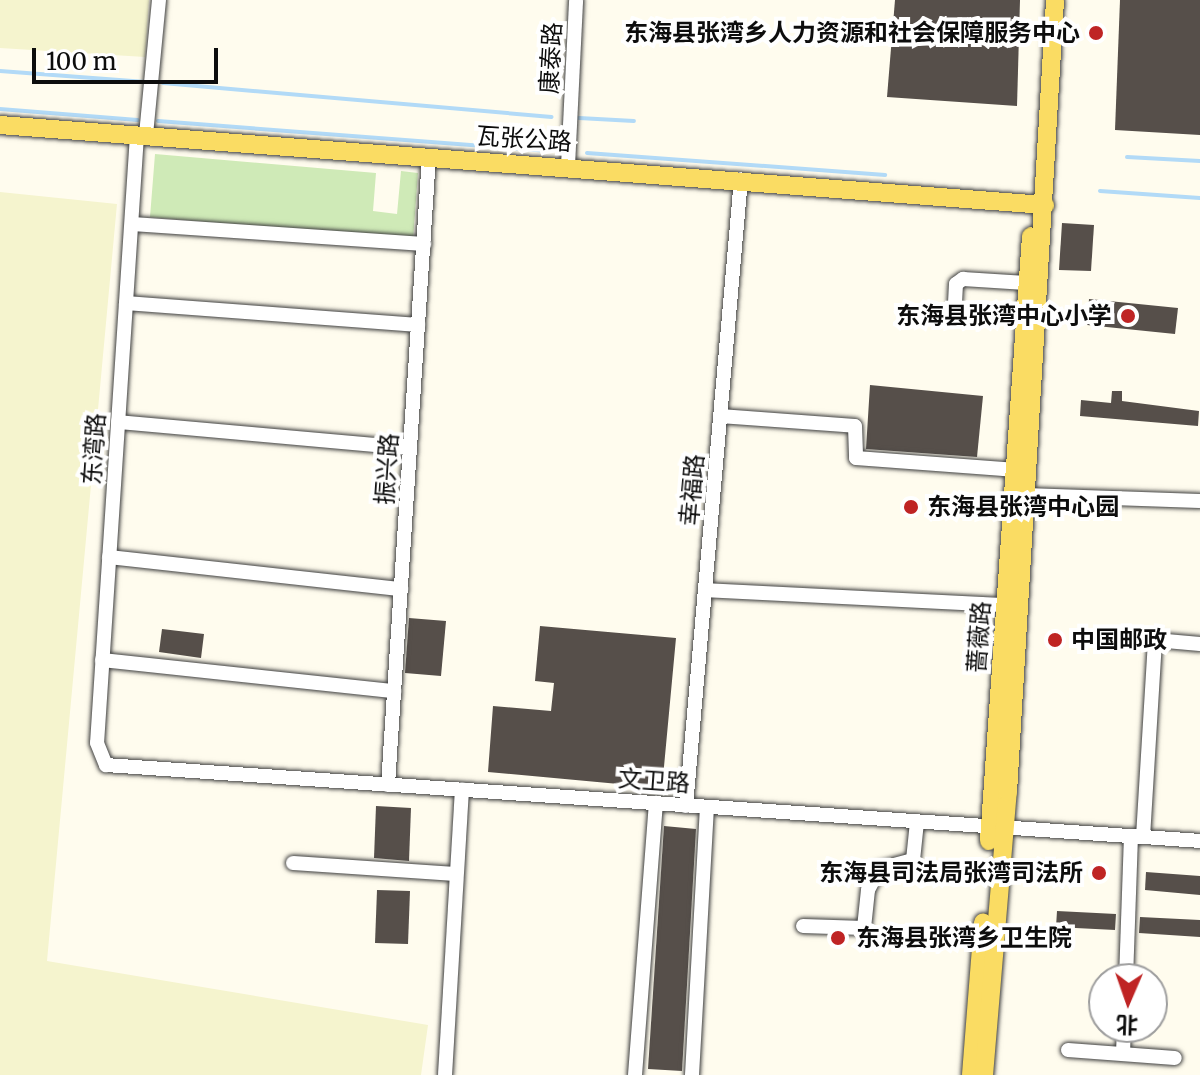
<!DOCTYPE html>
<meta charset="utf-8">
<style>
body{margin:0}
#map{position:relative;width:1200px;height:1075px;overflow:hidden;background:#fffcee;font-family:Merriweather,"Noto Sans SC",serif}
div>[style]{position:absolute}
.farmland>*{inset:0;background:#f5f4ce}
.green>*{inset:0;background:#cfeab7}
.stream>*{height:4px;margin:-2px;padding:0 2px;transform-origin:2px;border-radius:2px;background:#b2daf7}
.building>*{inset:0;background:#564f4a}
.roads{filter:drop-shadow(0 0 2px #404040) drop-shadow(0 0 2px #404040)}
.minor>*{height:14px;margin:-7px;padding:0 7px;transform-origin:7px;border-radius:7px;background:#fff}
.major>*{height:18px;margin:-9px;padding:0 9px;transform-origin:9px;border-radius:9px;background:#fadc63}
.dots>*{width:22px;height:22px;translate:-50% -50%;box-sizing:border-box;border:4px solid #fff;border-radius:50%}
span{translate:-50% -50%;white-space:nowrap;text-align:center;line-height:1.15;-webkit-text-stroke:8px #fff;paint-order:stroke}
.poi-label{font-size:24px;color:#0d0d0d;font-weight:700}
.right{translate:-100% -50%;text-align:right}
.left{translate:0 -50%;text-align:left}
.street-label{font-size:24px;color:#0d0d0d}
.north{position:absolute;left:1088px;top:963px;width:80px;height:80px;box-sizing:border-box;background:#fff;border:2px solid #9e9e9e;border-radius:50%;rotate:182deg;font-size:22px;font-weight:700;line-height:32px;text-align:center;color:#0d0d0d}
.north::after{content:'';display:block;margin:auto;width:28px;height:36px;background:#bf2424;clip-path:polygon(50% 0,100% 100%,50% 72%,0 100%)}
.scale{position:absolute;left:32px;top:48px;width:186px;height:36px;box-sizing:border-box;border:4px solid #0d0d0d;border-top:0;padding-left:10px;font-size:24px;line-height:28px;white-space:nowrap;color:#0d0d0d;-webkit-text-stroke:6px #fff;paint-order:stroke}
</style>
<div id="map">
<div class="farmland">
<div style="clip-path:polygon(0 0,149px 0,145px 57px,0 48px)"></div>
<div style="clip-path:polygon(0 192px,117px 204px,47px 961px,428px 1025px,421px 1075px,0 1075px)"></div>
</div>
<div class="green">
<div style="clip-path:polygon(155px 154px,376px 173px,373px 211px,397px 214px,401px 171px,418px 173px,413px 240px,150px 217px)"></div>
</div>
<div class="stream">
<div style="left:0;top:71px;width:146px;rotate:4.3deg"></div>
<div style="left:163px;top:83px;width:390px;rotate:5deg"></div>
<div style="left:0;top:109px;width:138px;rotate:4.6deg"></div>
<div style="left:579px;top:118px;width:55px;rotate:3.1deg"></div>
<div style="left:158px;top:121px;width:389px;rotate:4.4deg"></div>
<div style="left:587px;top:153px;width:299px;rotate:4.2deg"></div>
<div style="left:1127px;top:157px;width:73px;rotate:3.1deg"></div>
<div style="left:1100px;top:191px;width:100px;rotate:4deg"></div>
</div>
<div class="building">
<div style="clip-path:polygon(895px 0,1020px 0,1017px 106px,887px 97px)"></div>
<div style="clip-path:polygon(1120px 0,1200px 0,1200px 135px,1115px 130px)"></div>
<div style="clip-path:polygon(1062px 223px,1094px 225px,1091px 271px,1059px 270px)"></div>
<div style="clip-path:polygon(1089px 299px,1178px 308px,1175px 334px,1087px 325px)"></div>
<div style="clip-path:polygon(870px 385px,983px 396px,977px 457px,866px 449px)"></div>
<div style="clip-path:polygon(1112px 391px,1122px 391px,1122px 401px,1199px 411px,1198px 426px,1080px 416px,1081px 400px,1111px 403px)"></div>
<div style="clip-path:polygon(409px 618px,446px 621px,441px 676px,405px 673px)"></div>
<div style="clip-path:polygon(540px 626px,676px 638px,662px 788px,488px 772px,493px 706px,551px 711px,554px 683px,535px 681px)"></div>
<div style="clip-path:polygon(162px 629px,204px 634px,201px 658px,159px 652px)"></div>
<div style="clip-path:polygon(376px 806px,411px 808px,409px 861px,374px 858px)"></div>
<div style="clip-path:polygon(664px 826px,696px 829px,682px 1071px,648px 1069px)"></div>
<div style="clip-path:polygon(1146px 872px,1200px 876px,1200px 895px,1145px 890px)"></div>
<div style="clip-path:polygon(377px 890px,410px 891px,408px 944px,375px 943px)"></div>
<div style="clip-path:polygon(1057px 911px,1116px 914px,1115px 930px,1056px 927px)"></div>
<div style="clip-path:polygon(1140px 917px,1200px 920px,1200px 937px,1139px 933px)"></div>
</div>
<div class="roads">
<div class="minor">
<div style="left:137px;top:135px;width:609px;rotate:93.76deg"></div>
<div style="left:97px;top:743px;width:24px;rotate:68deg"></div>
<div style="left:106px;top:765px;width:1097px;rotate:3.97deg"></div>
<div style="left:146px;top:135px;width:136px;rotate:-84.5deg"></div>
<div style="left:568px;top:166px;width:166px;rotate:-87.2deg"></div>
<div style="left:132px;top:224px;width:293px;rotate:3.9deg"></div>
<div style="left:126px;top:303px;width:293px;rotate:4.3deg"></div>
<div style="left:955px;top:303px;width:19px;rotate:-87deg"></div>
<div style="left:956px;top:284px;width:9px;rotate:-36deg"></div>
<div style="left:963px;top:279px;width:63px;rotate:3.6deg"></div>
<div style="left:720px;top:416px;width:135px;rotate:4.2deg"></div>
<div style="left:855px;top:426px;width:32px;rotate:88deg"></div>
<div style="left:856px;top:458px;width:158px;rotate:4.3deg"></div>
<div style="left:118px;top:422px;width:293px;rotate:5.1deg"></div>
<div style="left:1025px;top:495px;width:175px;rotate:2deg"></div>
<div style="left:109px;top:557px;width:294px;rotate:6.3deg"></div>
<div style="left:705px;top:590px;width:300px;rotate:2.9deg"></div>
<div style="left:102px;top:660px;width:294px;rotate:6.1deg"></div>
<div style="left:388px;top:785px;width:630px;rotate:-86.27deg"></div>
<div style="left:686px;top:806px;width:629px;rotate:-84.99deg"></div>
<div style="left:1143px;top:837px;width:197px;rotate:-86.5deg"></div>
<div style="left:1155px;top:640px;width:45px;rotate:5.1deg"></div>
<div style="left:293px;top:863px;width:163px;rotate:3.9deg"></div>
<div style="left:803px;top:926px;width:61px;rotate:1.9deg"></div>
<div style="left:864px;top:928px;width:38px;rotate:-84deg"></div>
<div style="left:868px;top:890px;width:24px;rotate:-62deg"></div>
<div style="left:879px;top:869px;width:35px;rotate:-15deg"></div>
<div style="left:913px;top:860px;width:39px;rotate:-84deg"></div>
<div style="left:1126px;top:979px;width:143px;rotate:-88deg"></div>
<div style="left:1068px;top:1050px;width:107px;rotate:4.3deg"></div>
<div style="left:1123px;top:1054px;width:27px;rotate:-88deg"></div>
<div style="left:445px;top:1075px;width:286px;rotate:-86.6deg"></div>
<div style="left:635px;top:1075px;width:273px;rotate:-85.6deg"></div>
<div style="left:692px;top:1075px;width:268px;rotate:-86.8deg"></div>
</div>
<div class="major">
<div style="left:0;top:125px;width:1048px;rotate:4.38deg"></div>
<div style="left:989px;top:841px;width:606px;rotate:-86.03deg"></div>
<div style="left:971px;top:1075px;width:153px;rotate:-85.5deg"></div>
<div style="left:984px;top:1075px;width:284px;rotate:-85.2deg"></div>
<div style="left:1008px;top:792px;width:793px;rotate:-86.6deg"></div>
</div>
</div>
<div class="dots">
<div style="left:1096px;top:33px;background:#bf2424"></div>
<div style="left:1128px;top:316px;background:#bf2424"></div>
<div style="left:911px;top:507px;background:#bf2424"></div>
<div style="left:1055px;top:640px;background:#bf2424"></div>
<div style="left:1099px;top:873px;background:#bf2424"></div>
<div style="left:838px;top:938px;background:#bf2424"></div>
</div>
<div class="poi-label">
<span class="right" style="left:1080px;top:33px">东海县张湾乡人力资源和社会保障服务中心</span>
<span class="right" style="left:1112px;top:316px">东海县张湾中心小学</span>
<span class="left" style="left:927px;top:507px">东海县张湾中心园</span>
<span class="left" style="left:1071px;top:640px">中国邮政</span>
<span class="right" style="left:1083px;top:873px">东海县司法局张湾司法所</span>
<span class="left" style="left:856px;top:938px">东海县张湾乡卫生院</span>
</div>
<div class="street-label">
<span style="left:551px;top:58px;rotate:-87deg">康泰路</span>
<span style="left:524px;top:139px;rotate:4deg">瓦张公路</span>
<span style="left:94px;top:449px;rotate:-86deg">东湾路</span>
<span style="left:387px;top:469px;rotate:-86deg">振兴路</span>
<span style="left:692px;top:490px;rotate:-85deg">幸福路</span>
<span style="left:979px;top:637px;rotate:-86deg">蔷薇路</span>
<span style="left:654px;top:781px;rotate:4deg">文卫路</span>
</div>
<div class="north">北</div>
<div class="scale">100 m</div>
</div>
